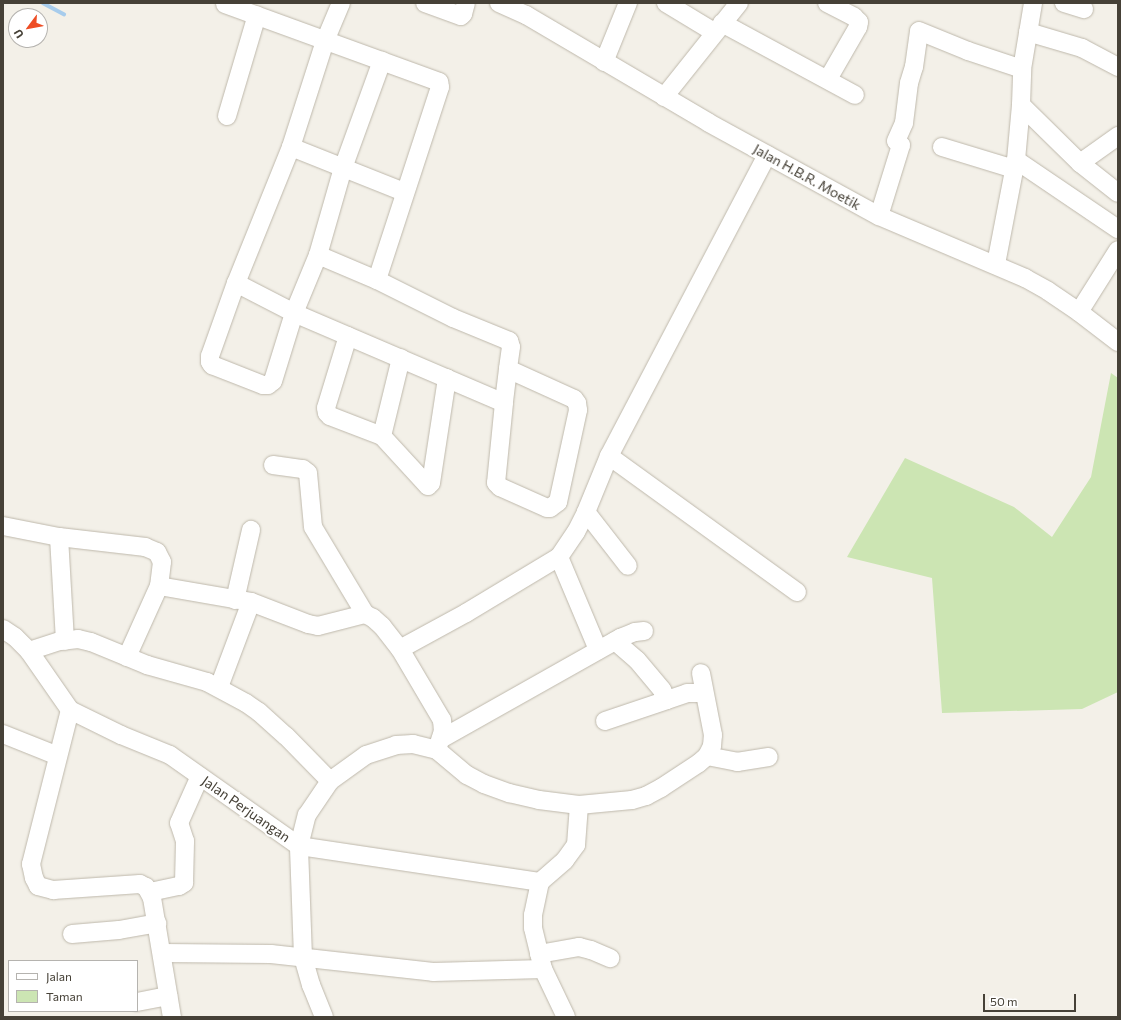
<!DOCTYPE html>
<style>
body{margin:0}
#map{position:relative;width:1121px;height:1020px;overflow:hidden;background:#f3f0e8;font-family:Commissioner,sans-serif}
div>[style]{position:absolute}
.green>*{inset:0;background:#cce5b3}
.stream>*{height:3.5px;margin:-1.75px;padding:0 1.75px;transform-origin:1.75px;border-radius:1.75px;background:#a7ccec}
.roads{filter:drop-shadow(0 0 1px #beb8ab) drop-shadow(0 0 1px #beb8ab)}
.minor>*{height:18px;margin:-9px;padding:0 9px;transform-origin:9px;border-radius:9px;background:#fff}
span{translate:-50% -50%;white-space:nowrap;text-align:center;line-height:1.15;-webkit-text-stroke:4px #fff;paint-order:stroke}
.street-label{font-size:14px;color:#464137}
.frame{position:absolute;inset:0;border:4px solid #464137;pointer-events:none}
.legend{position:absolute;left:8px;top:960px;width:130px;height:52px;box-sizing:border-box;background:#fff;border:1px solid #b5b3af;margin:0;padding:5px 7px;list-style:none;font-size:12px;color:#464137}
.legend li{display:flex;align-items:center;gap:8px;height:20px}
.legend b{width:20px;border:1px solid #b5b3af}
.north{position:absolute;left:8px;top:8px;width:40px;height:40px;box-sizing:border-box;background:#fff;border:1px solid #b5b3af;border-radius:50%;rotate:238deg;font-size:11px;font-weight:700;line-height:16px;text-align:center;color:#464137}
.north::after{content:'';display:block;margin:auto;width:14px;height:18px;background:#ee4d24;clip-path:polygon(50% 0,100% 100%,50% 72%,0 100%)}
.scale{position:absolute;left:983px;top:994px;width:93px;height:18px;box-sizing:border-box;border:2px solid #464137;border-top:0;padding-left:5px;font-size:12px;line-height:14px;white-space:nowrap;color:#464137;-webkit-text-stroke:3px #fff;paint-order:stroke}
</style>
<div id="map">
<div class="green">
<div style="clip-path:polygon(1111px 373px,1118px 378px,1118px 692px,1082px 709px,942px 713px,932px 578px,847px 557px,905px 458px,1014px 507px,1052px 537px,1091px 477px)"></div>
</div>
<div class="stream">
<div style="left:43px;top:3px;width:24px;rotate:28deg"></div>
</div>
<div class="roads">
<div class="minor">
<div style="left:341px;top:3px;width:41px;rotate:112.8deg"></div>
<div style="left:325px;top:41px;width:111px;rotate:107.8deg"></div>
<div style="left:291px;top:147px;width:147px;rotate:112deg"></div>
<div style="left:236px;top:283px;width:77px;rotate:109.6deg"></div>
<div style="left:210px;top:356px;width:6px;rotate:90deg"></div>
<div style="left:210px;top:362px;width:4px;rotate:56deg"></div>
<div style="left:212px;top:365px;width:55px;rotate:21.4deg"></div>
<div style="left:263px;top:385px;width:5px"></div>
<div style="left:268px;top:385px;width:6px;rotate:-39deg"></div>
<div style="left:273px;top:381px;width:71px;rotate:-72.8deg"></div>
<div style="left:294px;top:313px;width:63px;rotate:-67.5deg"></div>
<div style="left:318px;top:255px;width:91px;rotate:-74deg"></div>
<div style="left:343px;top:168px;width:114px;rotate:-70deg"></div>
<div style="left:425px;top:3px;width:38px;rotate:20deg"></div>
<div style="left:461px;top:16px;width:3px;rotate:-45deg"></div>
<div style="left:463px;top:14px;width:11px;rotate:-75deg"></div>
<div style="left:499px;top:3px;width:30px;rotate:24deg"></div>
<div style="left:526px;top:15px;width:212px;rotate:30.5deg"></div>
<div style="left:709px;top:123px;width:194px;rotate:28.7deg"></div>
<div style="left:879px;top:216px;width:159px;rotate:23deg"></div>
<div style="left:1025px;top:278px;width:26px;rotate:29deg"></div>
<div style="left:1048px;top:291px;width:37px;rotate:34deg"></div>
<div style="left:1079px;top:312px;width:49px;rotate:37.6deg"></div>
<div style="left:666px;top:3px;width:56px;rotate:31.1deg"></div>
<div style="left:827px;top:3px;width:30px;rotate:27deg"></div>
<div style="left:854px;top:17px;width:7px;rotate:45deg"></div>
<div style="left:859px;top:22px;width:5px;rotate:101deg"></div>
<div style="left:858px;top:27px;width:60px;rotate:120deg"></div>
<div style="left:1064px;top:3px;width:21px;rotate:17deg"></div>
<div style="left:225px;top:4px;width:228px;rotate:20deg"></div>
<div style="left:439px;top:82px;width:5px;rotate:79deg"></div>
<div style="left:440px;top:87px;width:203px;rotate:108.1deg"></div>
<div style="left:722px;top:23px;width:151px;rotate:28.4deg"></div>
<div style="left:1028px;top:32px;width:56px;rotate:16.5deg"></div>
<div style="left:1082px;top:48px;width:41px;rotate:27.8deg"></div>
<div style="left:604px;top:62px;width:64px;rotate:-67.9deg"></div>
<div style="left:664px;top:97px;width:120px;rotate:-51.4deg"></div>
<div style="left:1021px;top:105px;width:83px;rotate:44.5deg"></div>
<div style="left:1080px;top:163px;width:48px;rotate:38.3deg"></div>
<div style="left:227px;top:116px;width:105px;rotate:-73.5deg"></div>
<div style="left:291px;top:147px;width:122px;rotate:21.7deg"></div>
<div style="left:942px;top:147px;width:75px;rotate:17deg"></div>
<div style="left:1016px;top:160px;width:123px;rotate:34.1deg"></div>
<div style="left:1080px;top:163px;width:47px;rotate:-35.4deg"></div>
<div style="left:879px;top:216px;width:74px;rotate:-72.8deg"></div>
<div style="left:901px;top:145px;width:6px;rotate:-141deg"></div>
<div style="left:896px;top:141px;width:20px;rotate:-66deg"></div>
<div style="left:904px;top:123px;width:40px;rotate:-82.9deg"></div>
<div style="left:909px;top:83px;width:17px;rotate:-73deg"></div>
<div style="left:914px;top:67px;width:36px;rotate:-82deg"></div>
<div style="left:919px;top:31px;width:53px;rotate:22.2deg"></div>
<div style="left:968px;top:51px;width:57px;rotate:18.4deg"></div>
<div style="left:318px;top:255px;width:64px;rotate:23deg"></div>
<div style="left:377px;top:280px;width:85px;rotate:26.6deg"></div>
<div style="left:453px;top:318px;width:61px;rotate:22.3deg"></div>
<div style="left:509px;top:341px;width:6px;rotate:72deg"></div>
<div style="left:511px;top:347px;width:22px;rotate:98deg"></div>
<div style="left:508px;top:369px;width:34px;rotate:97deg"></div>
<div style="left:504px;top:403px;width:80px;rotate:95.7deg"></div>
<div style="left:496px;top:483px;width:6px;rotate:45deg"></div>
<div style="left:500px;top:487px;width:51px;rotate:24.1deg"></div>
<div style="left:547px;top:508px;width:3px"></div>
<div style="left:550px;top:508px;width:10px;rotate:-37deg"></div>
<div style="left:558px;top:502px;width:94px;rotate:-77.7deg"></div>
<div style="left:578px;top:410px;width:7px;rotate:-98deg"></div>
<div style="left:577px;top:403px;width:5px;rotate:-127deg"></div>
<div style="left:574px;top:399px;width:72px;rotate:-155.6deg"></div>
<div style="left:996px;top:264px;width:106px;rotate:-79.1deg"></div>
<div style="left:1016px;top:160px;width:55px;rotate:-84.8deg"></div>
<div style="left:1021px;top:105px;width:36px;rotate:-88deg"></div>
<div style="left:1022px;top:69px;width:67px;rotate:-80.5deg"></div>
<div style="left:236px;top:283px;width:65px;rotate:27.3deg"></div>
<div style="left:294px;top:313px;width:228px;rotate:23.2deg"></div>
<div style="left:1079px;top:312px;width:73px;rotate:-57.8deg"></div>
<div style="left:348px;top:336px;width:75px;rotate:107deg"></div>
<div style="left:326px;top:408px;width:5px;rotate:79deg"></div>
<div style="left:327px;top:413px;width:4px;rotate:45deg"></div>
<div style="left:330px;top:416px;width:56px;rotate:21deg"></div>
<div style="left:382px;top:436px;width:68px;rotate:47.4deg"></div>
<div style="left:428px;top:486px;width:4px;rotate:-45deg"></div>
<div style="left:431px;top:483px;width:106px;rotate:-81.3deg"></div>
<div style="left:382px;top:436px;width:80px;rotate:-76.3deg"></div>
<div style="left:609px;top:456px;width:340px;rotate:-62.3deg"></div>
<div style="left:273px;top:465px;width:30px;rotate:8deg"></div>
<div style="left:303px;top:469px;width:6px;rotate:39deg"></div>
<div style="left:308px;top:473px;width:54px;rotate:84.7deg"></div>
<div style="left:313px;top:527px;width:101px;rotate:59.1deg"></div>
<div style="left:586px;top:512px;width:68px;rotate:52.1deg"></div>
<div style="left:3px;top:526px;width:57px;rotate:11.1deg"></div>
<div style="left:59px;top:537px;width:87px;rotate:6.6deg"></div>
<div style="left:145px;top:547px;width:13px;rotate:23deg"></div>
<div style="left:157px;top:552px;width:11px;rotate:63deg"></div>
<div style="left:162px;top:562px;width:24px;rotate:97deg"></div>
<div style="left:159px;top:586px;width:78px;rotate:114.3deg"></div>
<div style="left:59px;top:537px;width:104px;rotate:86.7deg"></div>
<div style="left:559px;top:557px;width:101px;rotate:67.2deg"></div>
<div style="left:159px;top:586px;width:93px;rotate:9.9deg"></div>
<div style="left:251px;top:602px;width:91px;rotate:110.6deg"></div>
<div style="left:235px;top:600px;width:72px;rotate:-77.1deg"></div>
<div style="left:251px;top:602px;width:61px;rotate:21.1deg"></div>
<div style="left:308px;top:624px;width:10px;rotate:11deg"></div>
<div style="left:318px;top:626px;width:49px;rotate:-14.3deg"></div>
<div style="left:365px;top:614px;width:9px;rotate:27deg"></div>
<div style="left:373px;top:618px;width:12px;rotate:42deg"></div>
<div style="left:382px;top:626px;width:29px;rotate:52deg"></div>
<div style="left:400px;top:649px;width:82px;rotate:59.4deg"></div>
<div style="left:442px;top:720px;width:11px;rotate:85deg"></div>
<div style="left:443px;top:731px;width:20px;rotate:108deg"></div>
<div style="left:3px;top:629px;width:14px;rotate:34deg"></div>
<div style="left:15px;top:637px;width:20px;rotate:45deg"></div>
<div style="left:29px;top:651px;width:72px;rotate:55.2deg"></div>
<div style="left:70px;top:710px;width:57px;rotate:26.1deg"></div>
<div style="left:121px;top:735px;width:53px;rotate:22.2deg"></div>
<div style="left:170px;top:755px;width:158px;rotate:35.2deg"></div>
<div style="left:299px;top:846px;width:244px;rotate:8.5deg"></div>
<div style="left:615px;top:641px;width:29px;rotate:41deg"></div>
<div style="left:637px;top:660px;width:39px;rotate:50deg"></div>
<div style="left:662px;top:690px;width:11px;rotate:63deg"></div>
<div style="left:667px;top:700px;width:21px;rotate:-19deg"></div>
<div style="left:687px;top:693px;width:17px"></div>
<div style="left:400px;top:649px;width:75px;rotate:-28.6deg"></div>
<div style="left:466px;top:613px;width:109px;rotate:-31.1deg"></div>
<div style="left:559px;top:557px;width:30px;rotate:-56deg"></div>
<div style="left:576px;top:532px;width:22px;rotate:-63deg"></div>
<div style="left:586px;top:512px;width:61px;rotate:-67.7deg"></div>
<div style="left:609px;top:456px;width:232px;rotate:35.9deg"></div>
<div style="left:29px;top:651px;width:33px;rotate:-18deg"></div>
<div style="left:60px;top:641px;width:18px;rotate:-6deg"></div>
<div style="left:78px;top:639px;width:13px;rotate:13deg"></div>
<div style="left:91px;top:642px;width:61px;rotate:22.3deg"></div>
<div style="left:147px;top:665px;width:62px;rotate:15.8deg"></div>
<div style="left:207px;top:682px;width:44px;rotate:28.3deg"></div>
<div style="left:246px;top:703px;width:16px;rotate:35deg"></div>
<div style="left:259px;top:712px;width:36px;rotate:42deg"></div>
<div style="left:286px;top:736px;width:63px;rotate:45.6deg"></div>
<div style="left:70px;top:710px;width:159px;rotate:104.2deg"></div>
<div style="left:31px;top:864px;width:14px;rotate:78deg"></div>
<div style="left:34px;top:878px;width:9px;rotate:63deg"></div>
<div style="left:38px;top:886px;width:16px;rotate:15deg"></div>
<div style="left:53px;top:890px;width:87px;rotate:-3.9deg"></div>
<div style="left:140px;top:884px;width:7px;rotate:27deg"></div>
<div style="left:146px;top:887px;width:13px;rotate:61deg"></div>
<div style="left:152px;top:898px;width:121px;rotate:80.5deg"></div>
<div style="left:605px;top:721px;width:65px;rotate:-18.7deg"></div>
<div style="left:3px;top:734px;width:59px;rotate:21.8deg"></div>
<div style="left:441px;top:739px;width:206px;rotate:-29.4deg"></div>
<div style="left:620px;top:638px;width:16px;rotate:-22deg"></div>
<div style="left:635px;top:632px;width:9px;rotate:-6deg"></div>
<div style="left:707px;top:756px;width:31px;rotate:11deg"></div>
<div style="left:737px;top:762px;width:32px;rotate:-9deg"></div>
<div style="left:150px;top:892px;width:30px;rotate:-12deg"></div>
<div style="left:179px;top:886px;width:6px;rotate:-31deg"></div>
<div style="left:184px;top:883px;width:42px;rotate:-88.6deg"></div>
<div style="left:185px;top:841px;width:19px;rotate:-108deg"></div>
<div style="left:179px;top:823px;width:51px;rotate:-65.9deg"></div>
<div style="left:72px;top:934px;width:47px;rotate:-4.9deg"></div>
<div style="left:119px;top:930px;width:39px;rotate:-10deg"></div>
<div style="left:163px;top:953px;width:108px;rotate:0.5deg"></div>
<div style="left:271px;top:954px;width:163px;rotate:6.3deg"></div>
<div style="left:433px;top:972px;width:110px;rotate:-1.6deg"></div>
<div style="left:539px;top:954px;width:41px;rotate:-9.9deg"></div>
<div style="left:579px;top:947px;width:12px;rotate:14deg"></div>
<div style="left:591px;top:950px;width:21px;rotate:23deg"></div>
<div style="left:137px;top:1002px;width:32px;rotate:-11deg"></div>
<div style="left:324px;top:1017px;width:35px;rotate:-112deg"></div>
<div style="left:311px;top:985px;width:29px;rotate:-106deg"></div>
<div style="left:303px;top:957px;width:111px;rotate:-92.1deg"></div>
<div style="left:299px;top:846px;width:32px;rotate:-76deg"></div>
<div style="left:307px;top:815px;width:41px;rotate:-55.9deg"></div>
<div style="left:330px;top:781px;width:44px;rotate:-35.8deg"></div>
<div style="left:366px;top:755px;width:32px;rotate:-18deg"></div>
<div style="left:396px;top:745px;width:17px;rotate:-3deg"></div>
<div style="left:413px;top:744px;width:25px;rotate:14deg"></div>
<div style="left:437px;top:750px;width:39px;rotate:40deg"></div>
<div style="left:467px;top:775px;width:19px;rotate:28deg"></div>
<div style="left:484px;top:784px;width:27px;rotate:20deg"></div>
<div style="left:509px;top:793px;width:31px;rotate:13deg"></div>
<div style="left:539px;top:800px;width:40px;rotate:7.1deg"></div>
<div style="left:579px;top:805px;width:53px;rotate:-5.4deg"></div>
<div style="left:632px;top:800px;width:15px;rotate:-16deg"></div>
<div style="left:646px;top:796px;width:17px;rotate:-28deg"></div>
<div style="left:661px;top:788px;width:45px;rotate:-33.3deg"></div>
<div style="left:699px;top:763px;width:11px;rotate:-41deg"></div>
<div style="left:707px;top:756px;width:11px;rotate:-63deg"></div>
<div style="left:712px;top:746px;width:11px;rotate:-85deg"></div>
<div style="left:713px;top:735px;width:63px;rotate:-101deg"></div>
<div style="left:566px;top:1017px;width:53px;rotate:-115.6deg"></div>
<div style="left:543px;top:969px;width:42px;rotate:-103.7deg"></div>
<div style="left:533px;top:928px;width:13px;rotate:-90deg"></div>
<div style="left:533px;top:915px;width:34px;rotate:-78deg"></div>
<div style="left:540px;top:882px;width:33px;rotate:-41deg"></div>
<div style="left:565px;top:860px;width:19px;rotate:-54deg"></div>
<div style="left:576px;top:845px;width:40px;rotate:-85.7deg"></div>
</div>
</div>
<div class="street-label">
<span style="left:807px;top:177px;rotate:29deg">Jalan H.B.R. Moetik</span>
<span style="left:246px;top:809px;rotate:35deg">Jalan Perjuangan</span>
</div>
<div class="frame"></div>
<ul class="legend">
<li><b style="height:5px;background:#fff"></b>Jalan</li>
<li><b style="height:11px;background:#cce5b3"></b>Taman</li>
</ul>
<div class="north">U</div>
<div class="scale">50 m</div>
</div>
